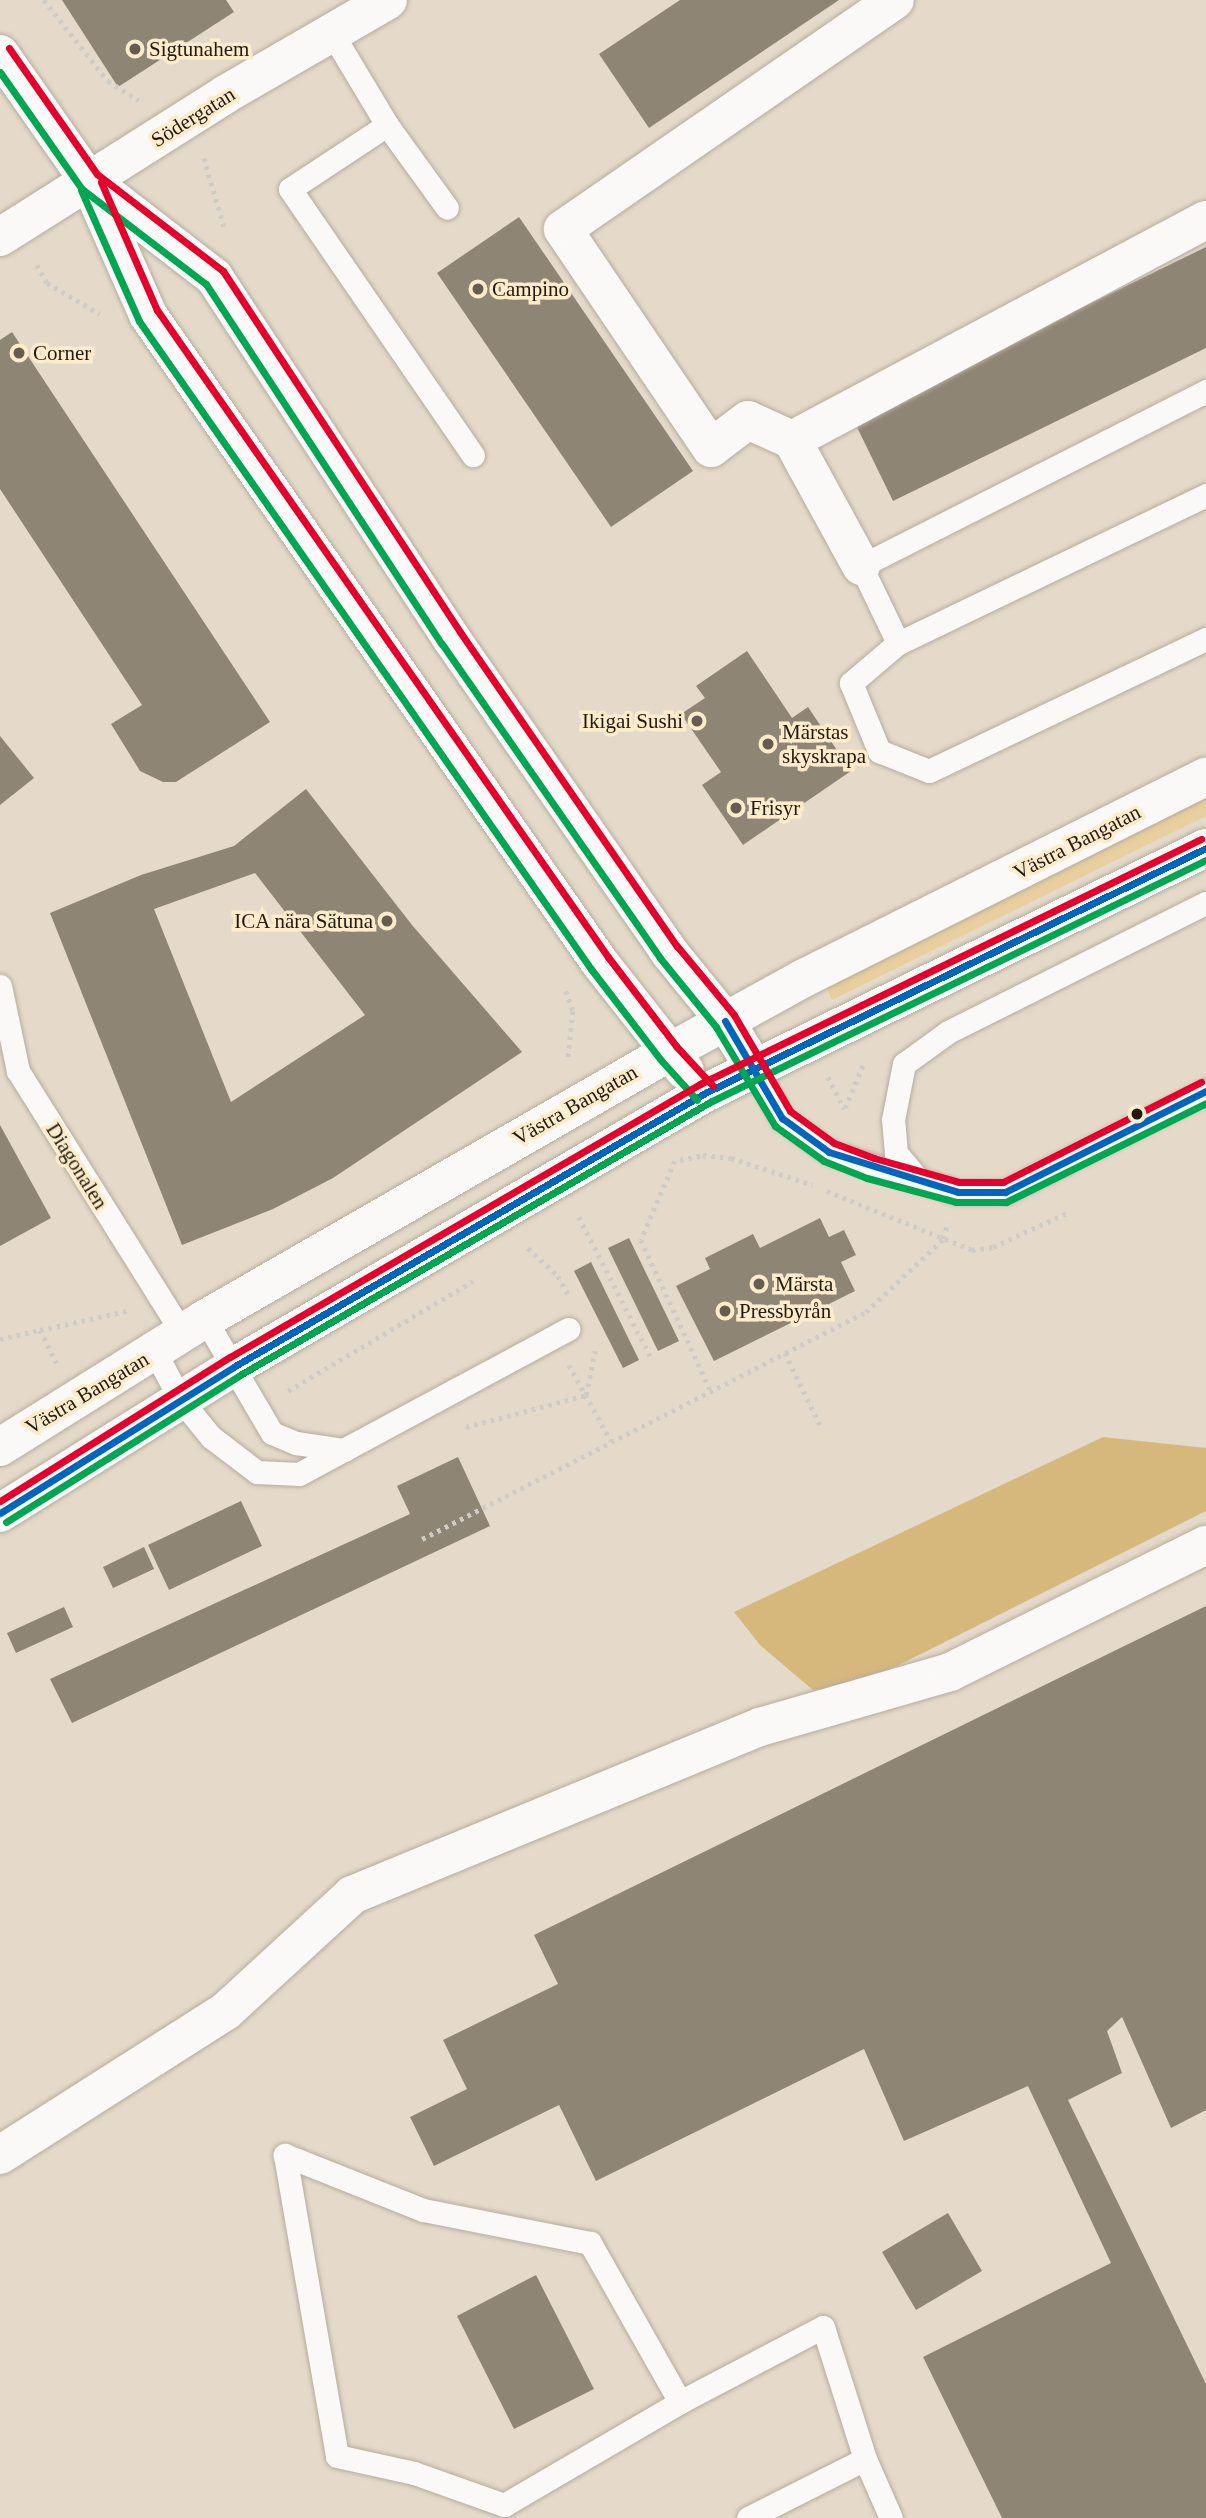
<!DOCTYPE html>
<meta charset="utf-8">
<style>
body{margin:0}
#map{position:relative;width:1206px;height:2518px;overflow:hidden;background:#e5dac9;font-family:Georgia,serif}
div>[style]{position:absolute}
.green>*{inset:0;background:#e9cf9f}
.forest>*{inset:0;background:#d6b87d}
.building>*{inset:0;background:#8f8574}
.path>*{height:4.5px;margin-top:-2.25px;transform-origin:0;background:repeating-linear-gradient(90deg,#cfccc7 0 3.5px,transparent 0 8.5px)}
.roads{filter:drop-shadow(0 0 2px #b5ac9f) drop-shadow(0 0 2px #b5ac9f)}
.service>*{height:23px;margin:-11.5px;padding:0 11.5px;transform-origin:11.5px;border-radius:11.5px;background:#fbf9f7}
.minor>*{height:38px;margin:-19px;padding:0 19px;transform-origin:19px;border-radius:19px;background:#fbf9f7}
.tertiary>*{height:38px;margin:-19px;padding:0 19px;transform-origin:19px;border-radius:19px;background:#fbf9f7}
.bus-1>*{height:7px;margin:-3.5px;padding:0 3.5px;transform-origin:3.5px;border-radius:3.5px;background:#0065bd}
.bus-2>*{height:7px;margin:-3.5px;padding:0 3.5px;transform-origin:3.5px;border-radius:3.5px;background:#00a651}
.bus-3>*{height:7px;margin:-3.5px;padding:0 3.5px;transform-origin:3.5px;border-radius:3.5px;background:#e4002b}
.dots>*{width:19px;height:19px;translate:-50% -50%;box-sizing:border-box;border:4px solid #fdeccb;border-radius:50%}
span{translate:-50% -50%;white-space:nowrap;text-align:center;line-height:1.15;-webkit-text-stroke:7px #fdeccb;paint-order:stroke}
.poi-label{font-size:21px;color:#211a0f}
.left{translate:0 -50%;text-align:left}
.right{translate:-100% -50%;text-align:right}
.street-label{font-size:21px;color:#211a0f}
</style>
<div id="map">
<div class="green">
<div style="clip-path:polygon(1206px 790px,1206px 816px,832px 1000px,823px 980px)"></div>
</div>
<div class="forest">
<div style="clip-path:polygon(1103px 1437px,1206px 1448px,1206px 1511px,861px 1684px,813px 1690px,760px 1645px,734px 1612px)"></div>
</div>
<div class="building">
<div style="clip-path:polygon(62px 0,226px 0,234px 12px,118px 87px)"></div>
<div style="clip-path:polygon(680px 0,839px 0,649px 128px,599px 54px)"></div>
<div style="clip-path:polygon(519px 217px,693px 471px,611px 527px,437px 273px)"></div>
<div style="clip-path:polygon(1206px 247px,1206px 348px,893px 501px,853px 419px)"></div>
<div style="clip-path:polygon(12px 332px,270px 722px,176px 782px,163px 782px,140px 771px,111px 724px,142px 705px,0 489px,0 340px)"></div>
<div style="clip-path:polygon(747px 651px,792px 718px,808px 707px,851px 771px,743px 845px,702px 785px,721px 772px,681px 714px,705px 698px,696px 686px)"></div>
<div style="clip-path:polygon(0 736px,34px 778px,0 805px)"></div>
<div style="clip-path:polygon(evenodd,306px 789px,412px 925px,522px 1052px,333px 1178px,273px 1209px,182px 1245px,50px 913px,141px 875px,234px 846px,306px 789px,255px 873px,365px 1015px,231px 1102px,154px 909px,255px 873px)"></div>
<div style="clip-path:polygon(0 1125px,51px 1218px,0 1246px)"></div>
<div style="clip-path:polygon(820px 1218px,829px 1237px,844px 1230px,856px 1255px,841px 1262px,855px 1291px,714px 1361px,676px 1286px,710px 1269px,705px 1258px,753px 1234px,760px 1248px)"></div>
<div style="clip-path:polygon(629px 1238px,679px 1341px,658px 1351px,608px 1248px)"></div>
<div style="clip-path:polygon(591px 1262px,639px 1360px,623px 1368px,574px 1271px)"></div>
<div style="clip-path:polygon(458px 1457px,490px 1526px,72px 1723px,50px 1679px,410px 1514px,397px 1486px)"></div>
<div style="clip-path:polygon(241px 1501px,262px 1546px,169px 1590px,148px 1545px)"></div>
<div style="clip-path:polygon(144px 1547px,154px 1569px,113px 1588px,103px 1567px)"></div>
<div style="clip-path:polygon(1206px 1606px,1206px 2110px,1171px 2128px,1122px 2017px,1107px 2031px,1122px 2073px,1068px 2100px,1206px 2384px,1206px 2518px,1002px 2518px,923px 2357px,1111px 2263px,1028px 2086px,904px 2141px,864px 2049px,596px 2181px,559px 2105px,434px 2166px,410px 2117px,467px 2089px,443px 2040px,558px 1984px,534px 1935px)"></div>
<div style="clip-path:polygon(64px 1607px,73px 1627px,16px 1653px,7px 1633px)"></div>
<div style="clip-path:polygon(948px 2213px,982px 2271px,916px 2310px,882px 2252px)"></div>
<div style="clip-path:polygon(536px 2275px,594px 2389px,514px 2429px,457px 2316px)"></div>
</div>
<div class="path">
<div style="left:44px;top:0;width:103px;rotate:51.7deg"></div>
<div style="left:108px;top:81px;width:36px;rotate:32deg"></div>
<div style="left:204px;top:158px;width:75px;rotate:73.7deg"></div>
<div style="left:37px;top:265px;width:21px;rotate:61deg"></div>
<div style="left:47px;top:283px;width:61px;rotate:30.3deg"></div>
<div style="left:566px;top:991px;width:21px;rotate:71deg"></div>
<div style="left:573px;top:1011px;width:50px;rotate:95.7deg"></div>
<div style="left:828px;top:1077px;width:36px;rotate:63deg"></div>
<div style="left:845px;top:1108px;width:47px;rotate:-67.3deg"></div>
<div style="left:680px;top:1160px;width:24px;rotate:-12deg"></div>
<div style="left:703px;top:1155px;width:28px;rotate:6deg"></div>
<div style="left:731px;top:1158px;width:86px;rotate:18.2deg"></div>
<div style="left:675px;top:1161px;width:86px;rotate:113.3deg"></div>
<div style="left:641px;top:1240px;width:164px;rotate:65.2deg"></div>
<div style="left:827px;top:1191px;width:157px;rotate:22.1deg"></div>
<div style="left:972px;top:1250px;width:21px;rotate:-8deg"></div>
<div style="left:993px;top:1247px;width:84px;rotate:-24.7deg"></div>
<div style="left:579px;top:1217px;width:158px;rotate:62.9deg"></div>
<div style="left:528px;top:1248px;width:41px;rotate:43deg"></div>
<div style="left:558px;top:1276px;width:23px;rotate:61deg"></div>
<div style="left:40px;top:1330px;width:89px;rotate:-12.3deg"></div>
<div style="left:0;top:1339px;width:41px;rotate:-12.7deg"></div>
<div style="left:40px;top:1330px;width:37px;rotate:63deg"></div>
<div style="left:785px;top:1353px;width:82px;rotate:64.1deg"></div>
<div style="left:569px;top:1365px;width:87px;rotate:61.1deg"></div>
<div style="left:288px;top:1391px;width:215px;rotate:-30.7deg"></div>
<div style="left:466px;top:1427px;width:124px;rotate:-14.9deg"></div>
<div style="left:586px;top:1395px;width:45px;rotate:-78.4deg"></div>
<div style="left:422px;top:1539px;width:499px;rotate:-27.1deg"></div>
<div style="left:866px;top:1312px;width:106px;rotate:-43.5deg"></div>
<div style="left:943px;top:1239px;width:17px;rotate:-73deg"></div>
</div>
<div class="roads">
<div class="service">
<div style="left:333px;top:35px;width:105px;rotate:59deg"></div>
<div style="left:387px;top:125px;width:102px;rotate:54.1deg"></div>
<div style="left:387px;top:125px;width:116px;rotate:146.6deg"></div>
<div style="left:290px;top:189px;width:323px;rotate:55.5deg"></div>
<div style="left:1206px;top:495px;width:342px;rotate:154.3deg"></div>
<div style="left:898px;top:643px;width:62px;rotate:139.6deg"></div>
<div style="left:851px;top:683px;width:74px;rotate:67.6deg"></div>
<div style="left:879px;top:751px;width:54px;rotate:21.8deg"></div>
<div style="left:929px;top:771px;width:307px;rotate:-25.5deg"></div>
<div style="left:898px;top:643px;width:85px;rotate:-115.7deg"></div>
<div style="left:861px;top:566px;width:387px;rotate:-26.9deg"></div>
<div style="left:0;top:986px;width:87px;rotate:78deg"></div>
<div style="left:18px;top:1071px;width:310px;rotate:57.9deg"></div>
<div style="left:755px;top:1069px;width:56px;rotate:61.1deg"></div>
<div style="left:782px;top:1118px;width:58px;rotate:35.9deg"></div>
<div style="left:829px;top:1152px;width:135px;rotate:17.2deg"></div>
<div style="left:958px;top:1192px;width:47px"></div>
<div style="left:1005px;top:1192px;width:225px;rotate:-26.7deg"></div>
<div style="left:917px;top:1178px;width:33px;rotate:-130deg"></div>
<div style="left:896px;top:1153px;width:33px;rotate:-95deg"></div>
<div style="left:893px;top:1120px;width:57px;rotate:-78.9deg"></div>
<div style="left:904px;top:1064px;width:54px;rotate:-36deg"></div>
<div style="left:948px;top:1032px;width:288px;rotate:-26.6deg"></div>
<div style="left:205px;top:1319px;width:132px;rotate:59.6deg"></div>
<div style="left:272px;top:1433px;width:26px;rotate:23deg"></div>
<div style="left:296px;top:1443px;width:49px;rotate:8.3deg"></div>
<div style="left:155px;top:1352px;width:53px;rotate:62deg"></div>
<div style="left:180px;top:1399px;width:49px;rotate:50.8deg"></div>
<div style="left:211px;top:1437px;width:58px;rotate:37.3deg"></div>
<div style="left:257px;top:1472px;width:42px;rotate:2.7deg"></div>
<div style="left:299px;top:1474px;width:306px;rotate:-28.3deg"></div>
<div style="left:680px;top:2402px;width:183px;rotate:-119.5deg"></div>
<div style="left:590px;top:2243px;width:170px;rotate:-168.8deg"></div>
<div style="left:423px;top:2210px;width:149px;rotate:-158.3deg"></div>
<div style="left:285px;top:2155px;width:305px;rotate:80.2deg"></div>
<div style="left:337px;top:2456px;width:79px;rotate:12.4deg"></div>
<div style="left:414px;top:2473px;width:96px;rotate:19.6deg"></div>
<div style="left:504px;top:2505px;width:204px;rotate:-30.3deg"></div>
<div style="left:680px;top:2402px;width:161px;rotate:-27.7deg"></div>
<div style="left:823px;top:2327px;width:139px;rotate:72.3deg"></div>
<div style="left:865px;top:2459px;width:131px;rotate:153.2deg"></div>
<div style="left:865px;top:2459px;width:64px;rotate:66.2deg"></div>
</div>
<div class="minor">
<div style="left:0;top:237px;width:267px;rotate:-32.3deg"></div>
<div style="left:226px;top:94px;width:187px;rotate:-30.1deg"></div>
<div style="left:792px;top:440px;width:469px;rotate:-28deg"></div>
<div style="left:861px;top:566px;width:144px;rotate:-118.7deg"></div>
<div style="left:792px;top:440px;width:48px;rotate:-155.6deg"></div>
<div style="left:748px;top:420px;width:46px;rotate:142.9deg"></div>
<div style="left:711px;top:448px;width:264px;rotate:-124.1deg"></div>
<div style="left:563px;top:229px;width:403px;rotate:-34.6deg"></div>
<div style="left:0;top:2155px;width:268px;rotate:-32.5deg"></div>
<div style="left:226px;top:2011px;width:171px;rotate:-42.6deg"></div>
<div style="left:352px;top:1895px;width:441px;rotate:-22.4deg"></div>
<div style="left:760px;top:1727px;width:198px;rotate:-16.1deg"></div>
<div style="left:950px;top:1672px;width:286px;rotate:-26.4deg"></div>
</div>
<div class="tertiary">
<div style="left:0;top:54px;width:155px;rotate:55deg"></div>
<div style="left:89px;top:181px;width:146px;rotate:66.2deg"></div>
<div style="left:148px;top:315px;width:790px;rotate:55.1deg"></div>
<div style="left:600px;top:963px;width:137px;rotate:51.8deg"></div>
<div style="left:91px;top:182px;width:155px;rotate:37.7deg"></div>
<div style="left:214px;top:277px;width:432px;rotate:56.7deg"></div>
<div style="left:451px;top:638px;width:382px;rotate:55.2deg"></div>
<div style="left:669px;top:952px;width:89px;rotate:50.9deg"></div>
<div style="left:725px;top:1021px;width:57px;rotate:58deg"></div>
<div style="left:0;top:1447px;width:242px;rotate:-32deg"></div>
<div style="left:205px;top:1319px;width:534px;rotate:-29.88deg"></div>
<div style="left:668px;top:1053px;width:153px;rotate:-28.9deg"></div>
<div style="left:802px;top:979px;width:452px;rotate:-26.6deg"></div>
<div style="left:0;top:1513px;width:277px;rotate:-32deg"></div>
<div style="left:235px;top:1366px;width:544px;rotate:-30.15deg"></div>
<div style="left:705px;top:1093px;width:558px;rotate:-26.06deg"></div>
</div>
</div>
<div class="bus-1">
<div style="left:725px;top:1021px;width:113px;rotate:59.6deg"></div>
<div style="left:782px;top:1118px;width:58px;rotate:35.9deg"></div>
<div style="left:829px;top:1152px;width:135px;rotate:17.2deg"></div>
<div style="left:958px;top:1192px;width:47px"></div>
<div style="left:1005px;top:1192px;width:225px;rotate:-26.7deg"></div>
<div style="left:0;top:1513px;width:277px;rotate:-32deg"></div>
<div style="left:235px;top:1366px;width:544px;rotate:-30.15deg"></div>
<div style="left:705px;top:1093px;width:558px;rotate:-26.06deg"></div>
</div>
<div class="bus-2">
<div style="left:0;top:72px;width:143px;rotate:55deg"></div>
<div style="left:82px;top:189px;width:156px;rotate:37.5deg"></div>
<div style="left:206px;top:284px;width:430px;rotate:56.8deg"></div>
<div style="left:442px;top:644px;width:382px;rotate:55.2deg"></div>
<div style="left:660px;top:958px;width:89px;rotate:50.9deg"></div>
<div style="left:716px;top:1027px;width:115px;rotate:59.2deg"></div>
<div style="left:775px;top:1126px;width:60px;rotate:35.5deg"></div>
<div style="left:824px;top:1161px;width:46px;rotate:21.6deg"></div>
<div style="left:867px;top:1178px;width:92px;rotate:15.1deg"></div>
<div style="left:956px;top:1202px;width:50px"></div>
<div style="left:1006px;top:1202px;width:223px;rotate:-26.3deg"></div>
<div style="left:81px;top:190px;width:143px;rotate:66.1deg"></div>
<div style="left:139px;top:321px;width:790px;rotate:55.1deg"></div>
<div style="left:591px;top:969px;width:113px;rotate:52.5deg"></div>
<div style="left:660px;top:1059px;width:55px;rotate:47.9deg"></div>
<div style="left:6px;top:1522px;width:276px;rotate:-32.1deg"></div>
<div style="left:240px;top:1375px;width:544px;rotate:-30.15deg"></div>
<div style="left:710px;top:1102px;width:552px;rotate:-26.01deg"></div>
</div>
<div class="bus-3">
<div style="left:9px;top:48px;width:154px;rotate:55.1deg"></div>
<div style="left:97px;top:174px;width:159px;rotate:37.6deg"></div>
<div style="left:223px;top:271px;width:432px;rotate:56.7deg"></div>
<div style="left:460px;top:632px;width:382px;rotate:55.4deg"></div>
<div style="left:677px;top:946px;width:89px;rotate:50.4deg"></div>
<div style="left:734px;top:1015px;width:111px;rotate:59.7deg"></div>
<div style="left:790px;top:1111px;width:54px;rotate:36deg"></div>
<div style="left:834px;top:1143px;width:43px;rotate:20.6deg"></div>
<div style="left:874px;top:1158px;width:88px;rotate:15.8deg"></div>
<div style="left:959px;top:1182px;width:44px"></div>
<div style="left:1003px;top:1182px;width:222px;rotate:-26.8deg"></div>
<div style="left:101px;top:182px;width:140px;rotate:66.4deg"></div>
<div style="left:157px;top:310px;width:789px;rotate:55.12deg"></div>
<div style="left:608px;top:957px;width:112px;rotate:52.6deg"></div>
<div style="left:676px;top:1046px;width:54px;rotate:47.2deg"></div>
<div style="left:0;top:1501px;width:271px;rotate:-32.1deg"></div>
<div style="left:230px;top:1357px;width:544px;rotate:-30.15deg"></div>
<div style="left:700px;top:1084px;width:558px;rotate:-26.06deg"></div>
</div>
<div class="dots">
<div style="left:135px;top:49px;background:#665d50"></div>
<div style="left:478px;top:289px;background:#665d50"></div>
<div style="left:19px;top:353px;background:#665d50"></div>
<div style="left:697px;top:721px;background:#665d50"></div>
<div style="left:768px;top:744px;background:#665d50"></div>
<div style="left:736px;top:808px;background:#665d50"></div>
<div style="left:387px;top:921px;background:#665d50"></div>
<div style="left:1137px;top:1114px;background:#211a0f"></div>
<div style="left:759px;top:1284px;background:#665d50"></div>
<div style="left:725px;top:1311px;background:#665d50"></div>
</div>
<div class="poi-label">
<span class="left" style="left:149px;top:49px">Sigtunahem</span>
<span class="left" style="left:492px;top:289px">Campino</span>
<span class="left" style="left:33px;top:353px">Corner</span>
<span class="right" style="left:683px;top:721px">Ikigai Sushi</span>
<span class="left" style="left:782px;top:744px">Märstas<br>skyskrapa</span>
<span class="left" style="left:750px;top:808px">Frisyr</span>
<span class="right" style="left:373px;top:921px">ICA nära Sätuna</span>
<span class="left" style="left:775px;top:1284px">Märsta</span>
<span class="left" style="left:739px;top:1311px">Pressbyrån</span>
</div>
<div class="street-label">
<span style="left:193px;top:117px;rotate:-32deg">Södergatan</span>
<span style="left:1077px;top:842px;rotate:-27deg">Västra Bangatan</span>
<span style="left:575px;top:1105px;rotate:-30deg">Västra Bangatan</span>
<span style="left:77px;top:1166px;rotate:58deg">Diagonalen</span>
<span style="left:87px;top:1393px;rotate:-31deg">Västra Bangatan</span>
</div>
</div>
